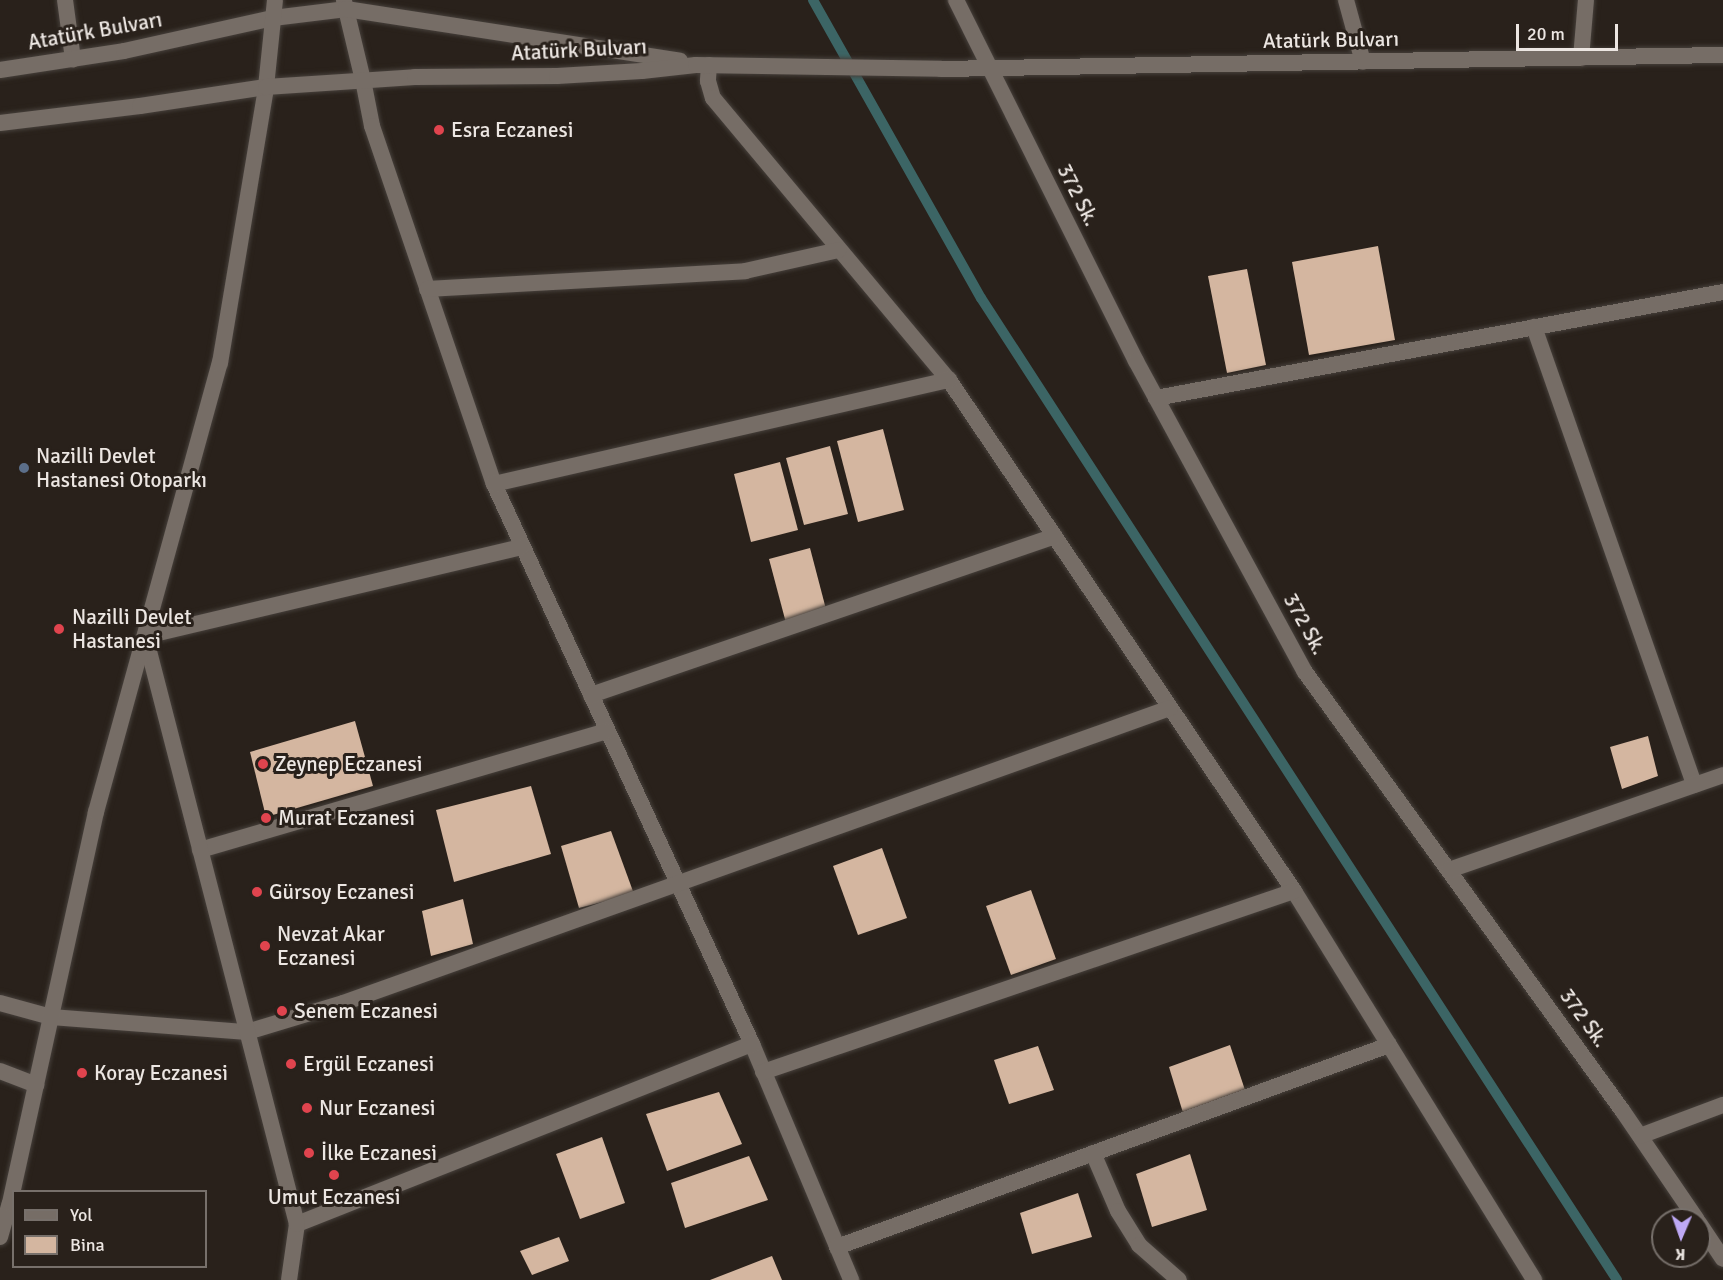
<!DOCTYPE html>
<meta charset="utf-8">
<style>
body{margin:0}
#map{position:relative;width:1723px;height:1280px;overflow:hidden;background:#29211b;font-family:Signika,sans-serif}
div>[style]{position:absolute}
.stream>*{height:10px;margin:-5px;padding:0 5px;transform-origin:5px;border-radius:5px;background:#3c6565}
.building>*{inset:0;background:#d4b6a0}
.roads{filter:drop-shadow(0 0 2px #46403b) drop-shadow(0 0 2px #46403b)}
.service>*{height:16px;margin:-8px;padding:0 8px;transform-origin:8px;border-radius:8px;background:#766d66}
.minor>*{height:16px;margin:-8px;padding:0 8px;transform-origin:8px;border-radius:8px;background:#766d66}
.tertiary>*{height:16px;margin:-8px;padding:0 8px;transform-origin:8px;border-radius:8px;background:#766d66}
.secondary>*{height:16px;margin:-8px;padding:0 8px;transform-origin:8px;border-radius:8px;background:#766d66}
.dots>*{width:16px;height:16px;translate:-50% -50%;box-sizing:border-box;border:3px solid #29211b;border-radius:50%}
span{translate:-50% -50%;white-space:nowrap;text-align:center;line-height:1.15;-webkit-text-stroke:6px #29211b;paint-order:stroke}
.street-label{font-size:21px;color:#ece6e2}
.poi-label{font-size:21px;color:#ece6e2}
.left{translate:0 -50%;text-align:left}
.legend{position:absolute;left:12px;top:1190px;width:195px;height:78px;box-sizing:border-box;background:#29211b;border:2px solid #77706b;margin:0;padding:8px 10px;list-style:none;font-size:18px;color:#ece6e2}
.legend li{display:flex;align-items:center;gap:12px;height:30px}
.legend b{width:30px;border:2px solid #77706b}
.north{position:absolute;left:1651px;top:1208px;width:60px;height:60px;box-sizing:border-box;background:#29211b;border:2px solid #77706b;border-radius:50%;rotate:182deg;font-size:16px;font-weight:700;line-height:24px;text-align:center;color:#ece6e2}
.north::after{content:'';display:block;margin:auto;width:21px;height:27px;background:#bea9f5;clip-path:polygon(50% 0,100% 100%,50% 72%,0 100%)}
.scale{position:absolute;left:1516px;top:24px;width:102px;height:27px;box-sizing:border-box;border:3px solid #ece6e2;border-top:0;padding-left:8px;font-size:18px;line-height:21px;white-space:nowrap;color:#ece6e2;-webkit-text-stroke:4px #29211b;paint-order:stroke}
</style>
<div id="map">
<div class="stream">
<div style="left:813px;top:0;width:342px;rotate:60.6deg"></div>
<div style="left:981px;top:298px;width:1170px;rotate:57.07deg"></div>
</div>
<div class="building">
<div style="clip-path:polygon(1378px 246px,1395px 340px,1309px 355px,1292px 262px)"></div>
<div style="clip-path:polygon(1247px 269px,1266px 365px,1227px 373px,1208px 276px)"></div>
<div style="clip-path:polygon(883px 429px,904px 510px,858px 522px,837px 441px)"></div>
<div style="clip-path:polygon(830px 446px,848px 514px,804px 525px,786px 458px)"></div>
<div style="clip-path:polygon(780px 462px,798px 530px,751px 542px,734px 474px)"></div>
<div style="clip-path:polygon(810px 548px,827px 613px,786px 623px,769px 559px)"></div>
<div style="clip-path:polygon(355px 721px,373px 786px,266px 817px,250px 752px)"></div>
<div style="clip-path:polygon(1648px 736px,1658px 776px,1622px 789px,1610px 747px)"></div>
<div style="clip-path:polygon(531px 786px,551px 854px,454px 882px,436px 810px)"></div>
<div style="clip-path:polygon(611px 831px,634px 894px,579px 908px,561px 846px)"></div>
<div style="clip-path:polygon(882px 848px,907px 918px,858px 935px,833px 866px)"></div>
<div style="clip-path:polygon(1031px 890px,1056px 959px,1011px 975px,986px 906px)"></div>
<div style="clip-path:polygon(463px 899px,473px 944px,431px 956px,422px 911px)"></div>
<div style="clip-path:polygon(1230px 1045px,1247px 1096px,1184px 1116px,1169px 1067px)"></div>
<div style="clip-path:polygon(1038px 1046px,1054px 1090px,1009px 1104px,994px 1060px)"></div>
<div style="clip-path:polygon(719px 1092px,742px 1144px,667px 1171px,646px 1114px)"></div>
<div style="clip-path:polygon(602px 1137px,625px 1203px,580px 1219px,556px 1154px)"></div>
<div style="clip-path:polygon(1190px 1154px,1207px 1210px,1152px 1227px,1136px 1174px)"></div>
<div style="clip-path:polygon(749px 1156px,768px 1200px,685px 1228px,671px 1183px)"></div>
<div style="clip-path:polygon(1078px 1193px,1092px 1237px,1032px 1254px,1020px 1213px)"></div>
<div style="clip-path:polygon(559px 1237px,569px 1261px,532px 1275px,520px 1251px)"></div>
<div style="clip-path:polygon(772px 1256px,782px 1280px,710px 1280px)"></div>
</div>
<div class="roads">
<div class="service">
<div style="left:0;top:1003px;width:53px;rotate:15.4deg"></div>
<div style="left:0;top:1071px;width:39px;rotate:21deg"></div>
<div style="left:1093px;top:1153px;width:63px;rotate:66.7deg"></div>
<div style="left:1118px;top:1211px;width:40px;rotate:58deg"></div>
<div style="left:1139px;top:1245px;width:53px;rotate:41.2deg"></div>
</div>
<div class="minor">
<div style="left:65px;top:0;width:60px;rotate:82.3deg"></div>
<div style="left:956px;top:0;width:403px;rotate:63.5deg"></div>
<div style="left:1136px;top:361px;width:354px;rotate:61.5deg"></div>
<div style="left:1305px;top:672px;width:541px;rotate:54.11deg"></div>
<div style="left:1622px;top:1110px;width:133px;rotate:55.7deg"></div>
<div style="left:1346px;top:0;width:64px;rotate:74.7deg"></div>
<div style="left:1581px;top:58px;width:58px;rotate:-85.1deg"></div>
<div style="left:709px;top:65px;width:16px;rotate:94deg"></div>
<div style="left:708px;top:81px;width:18px;rotate:74deg"></div>
<div style="left:713px;top:98px;width:368px;rotate:50.1deg"></div>
<div style="left:949px;top:380px;width:617px;rotate:55.97deg"></div>
<div style="left:1294px;top:891px;width:457px;rotate:58.3deg"></div>
<div style="left:363px;top:80px;width:47px;rotate:78.9deg"></div>
<div style="left:372px;top:126px;width:378px;rotate:71.2deg"></div>
<div style="left:494px;top:484px;width:617px;rotate:65.26deg"></div>
<div style="left:752px;top:1044px;width:256px;rotate:67.2deg"></div>
<div style="left:427px;top:289px;width:319px;rotate:-3.2deg"></div>
<div style="left:745px;top:271px;width:96px;rotate:-12.6deg"></div>
<div style="left:1534px;top:327px;width:485px;rotate:70.7deg"></div>
<div style="left:1156px;top:398px;width:577px;rotate:-10.59deg"></div>
<div style="left:494px;top:484px;width:467px;rotate:-12.9deg"></div>
<div style="left:591px;top:695px;width:490px;rotate:-18.9deg"></div>
<div style="left:200px;top:850px;width:424px;rotate:-16.3deg"></div>
<div style="left:1449px;top:870px;width:290px;rotate:-19.1deg"></div>
<div style="left:51px;top:1017px;width:197px;rotate:4.4deg"></div>
<div style="left:247px;top:1032px;width:100px;rotate:-16.8deg"></div>
<div style="left:343px;top:1003px;width:878px;rotate:-19.63deg"></div>
<div style="left:763px;top:1072px;width:561px;rotate:-18.82deg"></div>
<div style="left:1640px;top:1136px;width:89px;rotate:-20.5deg"></div>
<div style="left:1699px;top:1223px;width:43px;rotate:56.3deg"></div>
<div style="left:297px;top:1224px;width:489px;rotate:-21.6deg"></div>
<div style="left:837px;top:1247px;width:588px;rotate:-20.1deg"></div>
<div style="left:289px;top:1280px;width:57px;rotate:-81.9deg"></div>
<div style="left:297px;top:1224px;width:607px;rotate:-104.49deg"></div>
<div style="left:145px;top:636px;width:387px;rotate:-13.3deg"></div>
</div>
<div class="tertiary">
<div style="left:0;top:1237px;width:35px;rotate:-74deg"></div>
<div style="left:10px;top:1203px;width:400px;rotate:-77.6deg"></div>
<div style="left:96px;top:812px;width:466px;rotate:-74.6deg"></div>
<div style="left:220px;top:363px;width:280px;rotate:-80.5deg"></div>
</div>
<div class="secondary">
<div style="left:344px;top:1px;width:81px;rotate:76.5deg"></div>
<div style="left:0;top:70px;width:125px;rotate:-8.7deg"></div>
<div style="left:124px;top:51px;width:153px;rotate:-12.5deg"></div>
<div style="left:273px;top:18px;width:74px;rotate:-7deg"></div>
<div style="left:346px;top:9px;width:338px;rotate:8.8deg"></div>
<div style="left:266px;top:87px;width:87px;rotate:-84.1deg"></div>
<div style="left:0;top:123px;width:141px;rotate:-6.9deg"></div>
<div style="left:140px;top:106px;width:127px;rotate:-8.6deg"></div>
<div style="left:266px;top:87px;width:149px;rotate:-3.8deg"></div>
<div style="left:415px;top:77px;width:142px;rotate:-0.4deg"></div>
<div style="left:557px;top:76px;width:85px;rotate:-3.4deg"></div>
<div style="left:642px;top:71px;width:54px;rotate:-6.3deg"></div>
<div style="left:696px;top:65px;width:245px;rotate:0.9deg"></div>
<div style="left:941px;top:69px;width:782px;rotate:-1.03deg"></div>
</div>
</div>
<div class="dots">
<div style="left:439px;top:130px;background:#e0444e"></div>
<div style="left:24px;top:468px;background:#5c6f8a"></div>
<div style="left:59px;top:629px;background:#e0444e"></div>
<div style="left:263px;top:764px;background:#e0444e"></div>
<div style="left:266px;top:818px;background:#e0444e"></div>
<div style="left:257px;top:892px;background:#e0444e"></div>
<div style="left:265px;top:946px;background:#e0444e"></div>
<div style="left:282px;top:1011px;background:#e0444e"></div>
<div style="left:291px;top:1064px;background:#e0444e"></div>
<div style="left:82px;top:1073px;background:#e0444e"></div>
<div style="left:307px;top:1108px;background:#e0444e"></div>
<div style="left:309px;top:1153px;background:#e0444e"></div>
<div style="left:334px;top:1175px;background:#e0444e"></div>
</div>
<div class="street-label">
<span style="left:95px;top:31px;rotate:-10deg">Atatürk Bulvarı</span>
<span style="left:1331px;top:40px;rotate:-1deg">Atatürk Bulvarı</span>
<span style="left:579px;top:50px;rotate:-3deg">Atatürk Bulvarı</span>
<span style="left:1078px;top:195px;rotate:63deg">372 Sk.</span>
<span style="left:1305px;top:624px;rotate:61deg">372 Sk.</span>
<span style="left:1584px;top:1018px;rotate:54deg">372 Sk.</span>
</div>
<div class="poi-label">
<span class="left" style="left:451px;top:130px">Esra Eczanesi</span>
<span class="left" style="left:36px;top:468px">Nazilli Devlet<br>Hastanesi Otoparkı</span>
<span class="left" style="left:72px;top:629px">Nazilli Devlet<br>Hastanesi</span>
<span class="left" style="left:275px;top:764px">Zeynep Eczanesi</span>
<span class="left" style="left:278px;top:818px">Murat Eczanesi</span>
<span class="left" style="left:269px;top:892px">Gürsoy Eczanesi</span>
<span class="left" style="left:277px;top:946px">Nevzat Akar<br>Eczanesi</span>
<span class="left" style="left:294px;top:1011px">Senem Eczanesi</span>
<span class="left" style="left:303px;top:1064px">Ergül Eczanesi</span>
<span class="left" style="left:94px;top:1073px">Koray Eczanesi</span>
<span class="left" style="left:319px;top:1108px">Nur Eczanesi</span>
<span class="left" style="left:321px;top:1153px">İlke Eczanesi</span>
<span style="left:334px;top:1197px">Umut Eczanesi</span>
</div>
<ul class="legend">
<li><b style="height:8px;background:#766d66"></b>Yol</li>
<li><b style="height:16px;background:#d4b6a0"></b>Bina</li>
</ul>
<div class="north">K</div>
<div class="scale">20 m</div>
</div>
